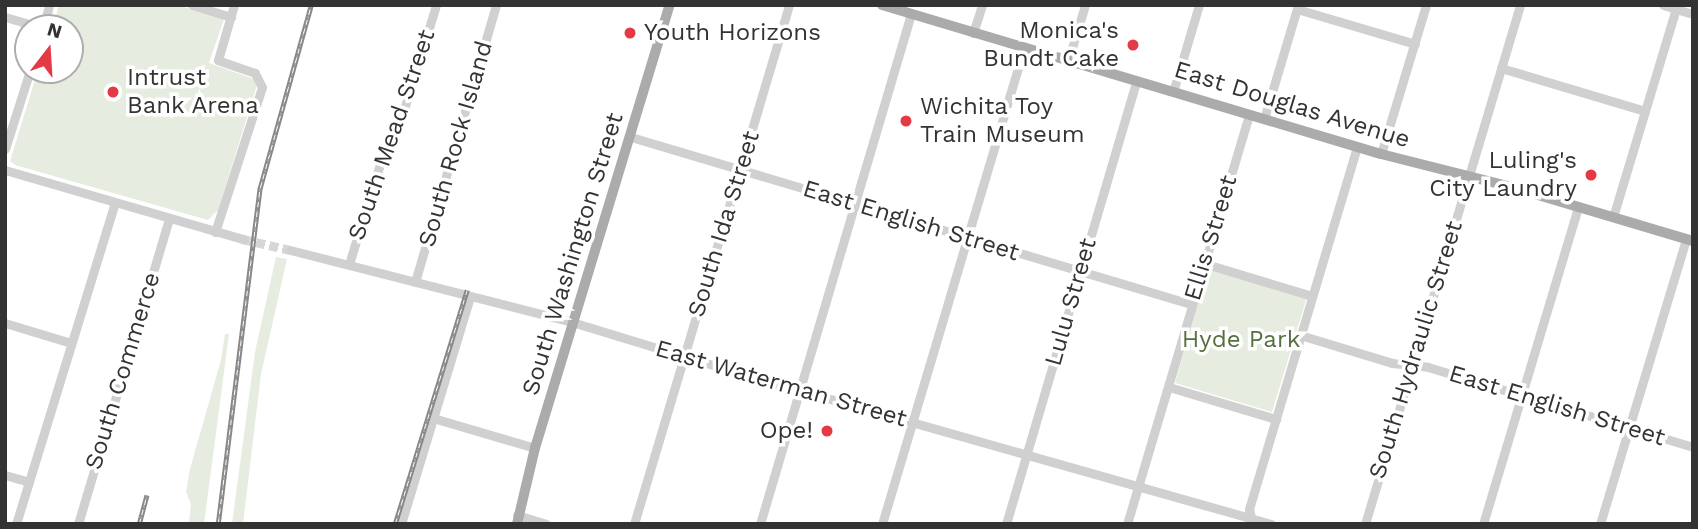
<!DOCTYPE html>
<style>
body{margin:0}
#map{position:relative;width:1698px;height:529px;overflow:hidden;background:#fff;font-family:"Work Sans",sans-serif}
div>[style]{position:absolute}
.green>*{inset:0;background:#e6ecdf}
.minor-tunnel>*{height:9px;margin-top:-4.5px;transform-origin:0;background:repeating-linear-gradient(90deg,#d6d6d6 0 9px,transparent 0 13.5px)}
.minor>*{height:9px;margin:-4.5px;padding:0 4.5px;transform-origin:4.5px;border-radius:4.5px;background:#d0d0d0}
.major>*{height:10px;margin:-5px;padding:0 5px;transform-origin:5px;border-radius:5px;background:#ababab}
.rail>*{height:4.5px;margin-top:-2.25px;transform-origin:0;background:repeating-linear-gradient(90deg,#fff 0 5px,#888 0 10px);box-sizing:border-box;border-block:2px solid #888}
.dots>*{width:19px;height:19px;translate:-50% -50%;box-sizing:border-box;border:4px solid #fff;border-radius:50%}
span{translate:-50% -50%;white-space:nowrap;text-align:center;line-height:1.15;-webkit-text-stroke:7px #fff;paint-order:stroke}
.poi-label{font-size:24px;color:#333}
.right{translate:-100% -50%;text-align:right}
.left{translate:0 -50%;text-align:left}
.street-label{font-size:24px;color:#333}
.park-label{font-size:24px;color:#56703f}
.frame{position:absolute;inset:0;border:7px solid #333;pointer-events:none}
.north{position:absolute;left:14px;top:14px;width:70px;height:70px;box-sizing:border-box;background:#fff;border:2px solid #adadad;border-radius:50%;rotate:17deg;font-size:19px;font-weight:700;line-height:28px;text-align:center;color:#333}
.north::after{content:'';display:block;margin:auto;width:24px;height:32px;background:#e63946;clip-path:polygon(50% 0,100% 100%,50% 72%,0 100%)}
</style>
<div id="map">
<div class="green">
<div style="clip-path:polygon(59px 5px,177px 5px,224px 19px,209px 63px,254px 79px,257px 85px,218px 210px,208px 220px,15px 165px,10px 161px,38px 70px,70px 70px,70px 28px,52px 28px)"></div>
<div style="clip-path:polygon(276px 257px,287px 259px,261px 374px,243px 524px,232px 524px,255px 352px)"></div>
<div style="clip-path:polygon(1208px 268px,1307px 297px,1272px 412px,1175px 383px)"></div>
<div style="clip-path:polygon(225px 334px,229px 334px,204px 524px,189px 524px,191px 504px,186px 492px,190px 469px,221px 360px)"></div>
</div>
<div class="minor-tunnel">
<div style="left:243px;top:239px;width:48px;rotate:13.2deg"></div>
</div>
<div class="minor">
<div style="left:192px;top:5px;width:41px;rotate:17.1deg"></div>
<div style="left:1663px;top:5px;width:31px;rotate:17deg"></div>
<div style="left:1297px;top:9px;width:123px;rotate:16.5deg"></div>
<div style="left:5px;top:17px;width:40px;rotate:16deg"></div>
<div style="left:43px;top:28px;width:24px;rotate:-75deg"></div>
<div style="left:973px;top:33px;width:29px;rotate:-72deg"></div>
<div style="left:1068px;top:61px;width:59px;rotate:-73.1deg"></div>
<div style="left:1501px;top:68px;width:150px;rotate:16.6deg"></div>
<div style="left:1173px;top:92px;width:91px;rotate:-73.4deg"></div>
<div style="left:1264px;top:119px;width:119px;rotate:-73.4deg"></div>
<div style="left:631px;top:137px;width:584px;rotate:16.61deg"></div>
<div style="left:5px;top:149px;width:83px;rotate:-72.4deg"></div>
<div style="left:1381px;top:154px;width:156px;rotate:-73.2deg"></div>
<div style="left:5px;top:170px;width:248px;rotate:16.2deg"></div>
<div style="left:1613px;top:217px;width:221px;rotate:-73.2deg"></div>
<div style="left:215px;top:232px;width:152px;rotate:-72deg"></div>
<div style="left:262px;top:87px;width:16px;rotate:-117deg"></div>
<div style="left:255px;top:73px;width:39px;rotate:-161deg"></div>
<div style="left:218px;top:60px;width:57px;rotate:-73.8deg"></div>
<div style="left:290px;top:250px;width:291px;rotate:14.3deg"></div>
<div style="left:572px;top:322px;width:178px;rotate:17deg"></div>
<div style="left:742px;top:374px;width:550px;rotate:15.83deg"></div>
<div style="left:1203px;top:263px;width:114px;rotate:16.8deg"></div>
<div style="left:349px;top:264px;width:105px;rotate:-72.8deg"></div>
<div style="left:380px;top:164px;width:50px;rotate:-65deg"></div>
<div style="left:401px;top:119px;width:119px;rotate:-72.9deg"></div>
<div style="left:415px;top:282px;width:289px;rotate:-73.7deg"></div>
<div style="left:5px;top:323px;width:69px;rotate:16.9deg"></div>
<div style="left:1300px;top:335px;width:96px;rotate:16.9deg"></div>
<div style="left:1392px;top:363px;width:36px;rotate:6deg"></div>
<div style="left:1428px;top:367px;width:277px;rotate:16.8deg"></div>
<div style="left:1169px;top:387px;width:112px;rotate:16.7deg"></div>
<div style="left:433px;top:418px;width:106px;rotate:16.4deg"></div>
<div style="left:5px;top:475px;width:25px;rotate:16deg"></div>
<div style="left:517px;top:515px;width:30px;rotate:17deg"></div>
<div style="left:1252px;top:521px;width:12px;rotate:-104deg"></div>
<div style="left:1249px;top:509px;width:378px;rotate:-73.4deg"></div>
<div style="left:16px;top:524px;width:336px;rotate:-72.9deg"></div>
<div style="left:78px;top:524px;width:319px;rotate:-73.4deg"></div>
<div style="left:401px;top:524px;width:237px;rotate:-73.1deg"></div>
<div style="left:634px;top:524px;width:542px;rotate:-73.37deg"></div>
<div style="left:760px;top:524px;width:532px;rotate:-73.51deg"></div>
<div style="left:882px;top:524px;width:498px;rotate:-73.4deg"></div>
<div style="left:1006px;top:524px;width:462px;rotate:-73.6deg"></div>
<div style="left:1127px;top:524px;width:427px;rotate:-73.4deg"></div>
<div style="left:1365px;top:524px;width:542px;rotate:-73.37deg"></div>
<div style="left:1483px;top:524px;width:331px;rotate:-73.3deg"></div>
<div style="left:1600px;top:524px;width:298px;rotate:-73.2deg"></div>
</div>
<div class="major">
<div style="left:882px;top:5px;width:521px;rotate:16.63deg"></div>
<div style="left:1381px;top:154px;width:138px;rotate:14.2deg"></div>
<div style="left:1515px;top:188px;width:186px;rotate:16.6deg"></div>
<div style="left:517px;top:524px;width:78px;rotate:-76.7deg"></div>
<div style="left:535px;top:448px;width:463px;rotate:-73.1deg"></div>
</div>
<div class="rail">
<div style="left:139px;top:524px;width:30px;rotate:-75deg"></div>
<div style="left:218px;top:524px;width:339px;rotate:-82.9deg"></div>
<div style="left:260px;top:188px;width:190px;rotate:-74.4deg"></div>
<div style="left:395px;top:524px;width:245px;rotate:-72.9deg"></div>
</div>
<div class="dots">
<div style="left:630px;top:33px;background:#e63946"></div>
<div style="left:1133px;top:45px;background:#e63946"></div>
<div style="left:113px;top:92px;background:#e63946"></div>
<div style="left:906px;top:121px;background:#e63946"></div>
<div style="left:1591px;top:175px;background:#e63946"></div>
<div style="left:827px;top:431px;background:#e63946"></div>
</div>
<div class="poi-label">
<span class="right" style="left:1119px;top:45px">Monica's<br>Bundt Cake</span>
<span class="left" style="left:644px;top:33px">Youth Horizons</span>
<span class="left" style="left:127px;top:92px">Intrust<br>Bank Arena</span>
<span class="left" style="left:920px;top:121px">Wichita Toy<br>Train Museum</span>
<span class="right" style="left:1577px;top:175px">Luling's<br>City Laundry</span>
<span class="right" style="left:813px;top:431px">Ope!</span>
</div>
<div class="street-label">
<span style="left:1292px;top:105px;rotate:17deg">East Douglas Avenue</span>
<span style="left:392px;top:135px;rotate:-71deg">South Mead Street</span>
<span style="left:456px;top:144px;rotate:-74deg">South Rock Island</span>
<span style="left:911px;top:221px;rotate:17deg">East English Street</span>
<span style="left:724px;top:224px;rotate:-73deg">South Ida Street</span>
<span style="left:1211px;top:238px;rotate:-73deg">Ellis Street</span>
<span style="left:573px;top:254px;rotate:-73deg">South Washington Street</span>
<span style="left:1071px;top:302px;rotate:-74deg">Lulu Street</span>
<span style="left:1416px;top:350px;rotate:-73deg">South Hydraulic Street</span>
<span style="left:123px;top:371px;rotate:-73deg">South Commerce</span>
<span style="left:781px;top:384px;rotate:16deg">East Waterman Street</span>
<span style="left:1557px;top:406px;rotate:17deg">East English Street</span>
</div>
<div class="park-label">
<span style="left:1241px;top:340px">Hyde Park</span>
</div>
<div class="frame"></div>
<div class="north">N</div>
</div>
